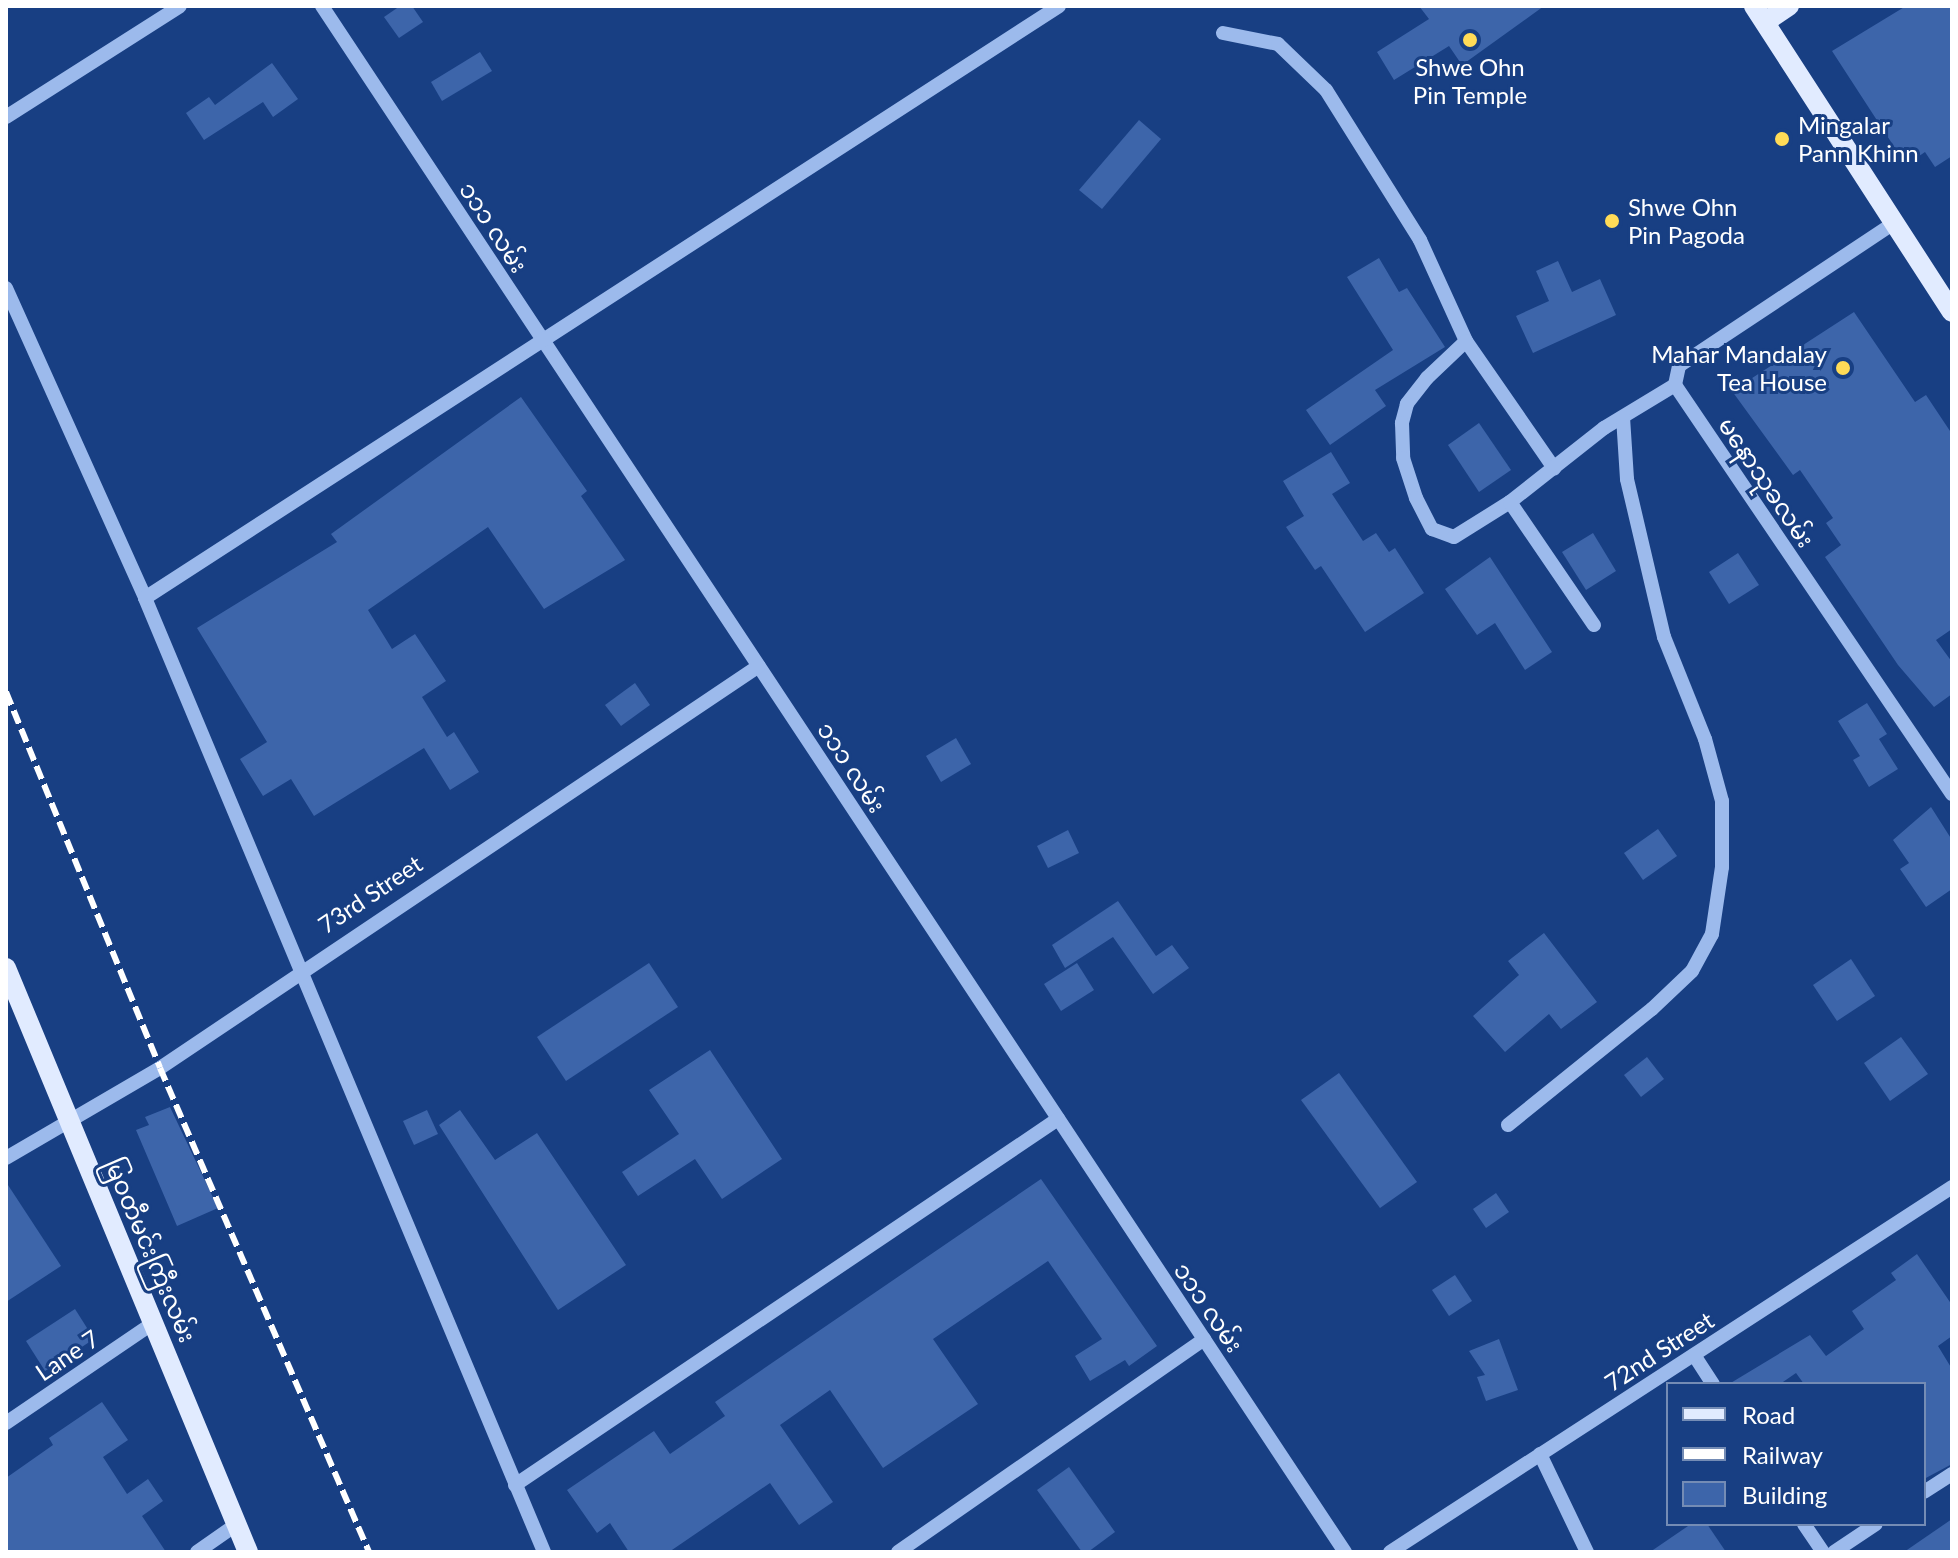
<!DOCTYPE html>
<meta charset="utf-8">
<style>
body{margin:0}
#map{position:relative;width:1958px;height:1558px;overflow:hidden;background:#183f83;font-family:Lato,"Noto Sans Myanmar",sans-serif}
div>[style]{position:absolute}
.building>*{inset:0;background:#3d65aa}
.minor>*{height:14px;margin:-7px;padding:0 7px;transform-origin:7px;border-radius:7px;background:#9cbaec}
.major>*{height:20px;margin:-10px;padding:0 10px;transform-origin:10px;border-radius:10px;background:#e1ebff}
.rail>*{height:6px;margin-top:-3px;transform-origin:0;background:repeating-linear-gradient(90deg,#fff 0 14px,transparent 0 20px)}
.dots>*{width:22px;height:22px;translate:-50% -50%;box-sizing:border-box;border:4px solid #183f83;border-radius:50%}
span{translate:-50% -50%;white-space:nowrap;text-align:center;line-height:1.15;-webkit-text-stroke:6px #183f83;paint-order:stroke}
.poi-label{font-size:24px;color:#fff}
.left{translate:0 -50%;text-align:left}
.right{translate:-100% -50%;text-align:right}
.street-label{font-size:24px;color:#fff}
.frame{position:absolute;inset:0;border:8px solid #fff;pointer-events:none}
.legend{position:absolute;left:1666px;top:1382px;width:260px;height:144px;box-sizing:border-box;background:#183f83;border:2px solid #748cb5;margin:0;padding:10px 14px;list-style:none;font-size:24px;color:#fff}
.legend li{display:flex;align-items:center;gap:16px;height:40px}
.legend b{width:40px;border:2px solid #748cb5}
</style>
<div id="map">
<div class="building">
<div style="clip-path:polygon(400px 6px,412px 6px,423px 22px,399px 38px,384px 17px)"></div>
<div style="clip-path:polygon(1419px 6px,1544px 6px,1462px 65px,1449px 46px,1394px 80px,1377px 52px,1429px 19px)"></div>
<div style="clip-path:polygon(1906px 6px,1952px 6px,1952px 156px,1935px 167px,1925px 152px,1906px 165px,1832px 51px)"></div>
<div style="clip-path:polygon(480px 52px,492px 71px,442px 101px,431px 82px)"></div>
<div style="clip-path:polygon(272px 63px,298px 99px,273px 117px,263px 102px,204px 140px,186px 113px,209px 97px,215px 105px)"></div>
<div style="clip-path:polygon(1139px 120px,1161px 139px,1102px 209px,1079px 190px)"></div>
<div style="clip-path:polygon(1379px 258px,1399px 292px,1407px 288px,1445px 347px,1375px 390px,1386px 406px,1330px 445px,1306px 410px,1393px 350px,1347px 277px)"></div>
<div style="clip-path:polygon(1558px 261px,1572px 292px,1600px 279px,1616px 315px,1533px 353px,1516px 316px,1549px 301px,1536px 271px)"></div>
<div style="clip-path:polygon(1854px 312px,1915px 402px,1926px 395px,1952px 434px,1952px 629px,1936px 640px,1952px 662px,1952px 694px,1934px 707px,1898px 665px,1825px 557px,1841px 545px,1826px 523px,1833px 518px,1800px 470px,1793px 475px,1732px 391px)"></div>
<div style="clip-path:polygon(521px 397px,587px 491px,581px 496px,625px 560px,544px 609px,488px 527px,368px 610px,392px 649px,415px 634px,446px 681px,422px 697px,447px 737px,454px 732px,479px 772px,450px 790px,424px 748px,314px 816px,291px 779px,263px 796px,240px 759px,267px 742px,197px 628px,337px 542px,331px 534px)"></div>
<div style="clip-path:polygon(1479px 423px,1511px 470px,1479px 492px,1448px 445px)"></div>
<div style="clip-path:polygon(1331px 452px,1350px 483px,1332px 494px,1363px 541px,1376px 533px,1389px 552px,1395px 548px,1424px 593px,1365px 632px,1321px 566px,1315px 570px,1286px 527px,1304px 516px,1283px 481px)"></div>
<div style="clip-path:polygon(1593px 533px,1616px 571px,1586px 590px,1562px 552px)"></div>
<div style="clip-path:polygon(1738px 553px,1759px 585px,1729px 604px,1709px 572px)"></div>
<div style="clip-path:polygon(1490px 557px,1552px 652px,1525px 670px,1495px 623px,1477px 635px,1445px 589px)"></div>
<div style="clip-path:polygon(635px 683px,650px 705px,621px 726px,605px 705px)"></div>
<div style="clip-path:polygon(1867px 703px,1887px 734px,1879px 739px,1898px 769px,1869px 787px,1853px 760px,1860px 756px,1838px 721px)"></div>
<div style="clip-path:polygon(956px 738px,971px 764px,941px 782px,926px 756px)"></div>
<div style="clip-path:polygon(1931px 807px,1952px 840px,1952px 889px,1926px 907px,1900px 869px,1909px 863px,1893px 840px)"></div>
<div style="clip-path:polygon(1658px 829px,1677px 856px,1643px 880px,1624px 853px)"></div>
<div style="clip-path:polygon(1068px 830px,1079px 853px,1048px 868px,1037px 846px)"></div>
<div style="clip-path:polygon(1118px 901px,1156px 956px,1172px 945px,1189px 968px,1153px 994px,1113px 937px,1065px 968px,1052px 945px)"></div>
<div style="clip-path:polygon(1544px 933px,1597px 1002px,1561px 1029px,1549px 1014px,1505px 1052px,1473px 1016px,1519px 975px,1508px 961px)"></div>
<div style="clip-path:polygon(1851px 959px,1875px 996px,1837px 1021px,1813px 985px)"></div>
<div style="clip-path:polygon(649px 963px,678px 1007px,566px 1081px,537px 1037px)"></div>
<div style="clip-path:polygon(1077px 963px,1094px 990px,1061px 1011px,1044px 984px)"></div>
<div style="clip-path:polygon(1901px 1037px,1928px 1074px,1890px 1101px,1864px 1063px)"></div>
<div style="clip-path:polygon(710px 1050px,782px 1159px,722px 1199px,695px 1159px,638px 1196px,622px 1172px,679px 1134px,649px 1090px)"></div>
<div style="clip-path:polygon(1647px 1057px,1664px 1079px,1641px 1097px,1624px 1075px)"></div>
<div style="clip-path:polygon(1339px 1073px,1417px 1182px,1380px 1208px,1301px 1100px)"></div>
<div style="clip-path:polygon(170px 1107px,218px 1208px,177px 1226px,136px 1130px,149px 1125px,145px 1117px)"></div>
<div style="clip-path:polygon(427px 1110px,438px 1134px,414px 1145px,403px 1121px)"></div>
<div style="clip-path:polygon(460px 1110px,495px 1160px,537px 1133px,626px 1265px,558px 1310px,439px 1125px)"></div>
<div style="clip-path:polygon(1041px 1179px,1157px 1346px,1129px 1366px,1125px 1360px,1090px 1381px,1075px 1356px,1102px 1339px,1048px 1261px,933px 1339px,978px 1404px,883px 1468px,830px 1390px,780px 1425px,833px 1502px,799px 1525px,770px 1483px,669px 1552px,629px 1552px,610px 1523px,597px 1533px,567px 1490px,654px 1431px,670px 1454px,725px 1416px,715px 1402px)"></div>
<div style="clip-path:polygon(6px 1182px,61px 1266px,6px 1302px)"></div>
<div style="clip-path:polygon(1496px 1193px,1509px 1212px,1486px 1228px,1473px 1209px)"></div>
<div style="clip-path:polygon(1917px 1254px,1952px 1305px,1952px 1336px,1938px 1346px,1952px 1369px,1952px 1464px,1924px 1479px,1924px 1384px,1804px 1384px,1796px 1373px,1780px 1384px,1729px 1384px,1810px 1335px,1826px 1356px,1864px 1329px,1852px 1311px,1896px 1280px,1891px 1273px)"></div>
<div style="clip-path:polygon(1455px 1275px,1472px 1301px,1449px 1316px,1432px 1290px)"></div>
<div style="clip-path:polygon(75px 1309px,94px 1339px,45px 1371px,26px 1341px)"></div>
<div style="clip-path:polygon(1499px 1339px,1518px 1390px,1486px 1401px,1477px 1377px,1485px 1375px,1469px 1351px)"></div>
<div style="clip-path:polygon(102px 1402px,128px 1440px,103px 1457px,127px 1494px,148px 1479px,163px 1501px,142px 1516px,166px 1552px,6px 1552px,6px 1478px,53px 1445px,49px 1438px)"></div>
<div style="clip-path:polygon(1069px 1467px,1115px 1532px,1088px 1552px,1082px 1552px,1037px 1490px)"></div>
<div style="clip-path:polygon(1952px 1519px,1952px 1552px,1904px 1552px)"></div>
<div style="clip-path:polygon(1691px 1524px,1707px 1524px,1726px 1552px,1650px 1552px)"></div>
</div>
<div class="minor">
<div style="left:322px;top:6px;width:1854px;rotate:56.51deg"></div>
<div style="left:1223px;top:33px;width:56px;rotate:11.3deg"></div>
<div style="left:1278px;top:44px;width:66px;rotate:43.8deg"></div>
<div style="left:1326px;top:90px;width:177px;rotate:57.9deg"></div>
<div style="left:1420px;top:240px;width:111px;rotate:65.5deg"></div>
<div style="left:1466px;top:341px;width:155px;rotate:55.3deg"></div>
<div style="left:6px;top:117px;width:206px;rotate:-32.5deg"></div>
<div style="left:1894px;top:223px;width:258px;rotate:146.4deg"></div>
<div style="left:1679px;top:366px;width:19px;rotate:102deg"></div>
<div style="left:1675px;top:385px;width:494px;rotate:55.9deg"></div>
<div style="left:6px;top:288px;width:340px;rotate:65.8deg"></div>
<div style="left:145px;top:598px;width:1034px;rotate:67.3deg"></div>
<div style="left:1466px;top:341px;width:54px;rotate:136.5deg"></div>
<div style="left:1427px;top:378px;width:33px;rotate:128deg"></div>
<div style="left:1407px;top:404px;width:20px;rotate:105deg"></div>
<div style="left:1402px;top:423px;width:35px;rotate:88deg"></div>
<div style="left:1403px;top:458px;width:42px;rotate:72deg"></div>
<div style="left:1416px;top:498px;width:35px;rotate:63deg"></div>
<div style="left:1432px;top:529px;width:23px;rotate:20deg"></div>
<div style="left:1454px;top:537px;width:66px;rotate:-32deg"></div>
<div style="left:1510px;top:502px;width:120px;rotate:-38.2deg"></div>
<div style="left:1604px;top:428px;width:83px;rotate:-31.2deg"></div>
<div style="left:1510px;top:502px;width:149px;rotate:55.7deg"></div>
<div style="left:145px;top:598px;width:1089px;rotate:-32.93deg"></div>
<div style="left:1508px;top:1125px;width:185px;rotate:-38.9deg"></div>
<div style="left:1652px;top:1009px;width:55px;rotate:-43.5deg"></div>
<div style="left:1692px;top:971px;width:42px;rotate:-61.6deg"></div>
<div style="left:1712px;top:934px;width:68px;rotate:-81.5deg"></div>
<div style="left:1722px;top:867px;width:66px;rotate:-90deg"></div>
<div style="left:1722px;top:801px;width:64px;rotate:-105.3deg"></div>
<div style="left:1705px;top:739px;width:110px;rotate:-111.9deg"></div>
<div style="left:1664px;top:637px;width:162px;rotate:-103.2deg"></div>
<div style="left:1627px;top:479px;width:62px;rotate:-93.7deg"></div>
<div style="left:6px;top:1158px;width:178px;rotate:-30.3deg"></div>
<div style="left:160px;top:1068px;width:721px;rotate:-33.87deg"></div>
<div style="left:1694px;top:1355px;width:35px;rotate:57deg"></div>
<div style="left:6px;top:1423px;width:178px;rotate:-34.2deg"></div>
<div style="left:1540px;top:1454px;width:109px;rotate:64.4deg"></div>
<div style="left:515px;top:1485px;width:655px;rotate:-33.98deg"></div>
<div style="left:1924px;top:1492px;width:33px;rotate:-33deg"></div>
<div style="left:1804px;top:1524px;width:34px;rotate:56deg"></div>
<div style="left:197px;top:1552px;width:49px;rotate:-35deg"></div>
<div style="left:898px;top:1552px;width:373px;rotate:-34.8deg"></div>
<div style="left:1390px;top:1552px;width:670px;rotate:-33deg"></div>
<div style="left:1834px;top:1552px;width:50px;rotate:-33.7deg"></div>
</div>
<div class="major">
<div style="left:1754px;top:6px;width:364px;rotate:57.1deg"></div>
<div style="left:1765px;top:22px;width:29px;rotate:-34deg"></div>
<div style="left:6px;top:968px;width:632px;rotate:67.49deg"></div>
</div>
<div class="rail">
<div style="left:6px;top:692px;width:406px;rotate:67.7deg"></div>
<div style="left:160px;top:1068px;width:527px;rotate:66.64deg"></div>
</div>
<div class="dots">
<div style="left:1470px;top:40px;background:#ffdb57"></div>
<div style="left:1782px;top:139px;background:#ffdb57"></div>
<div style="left:1612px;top:221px;background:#ffdb57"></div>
<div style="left:1843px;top:368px;background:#ffdb57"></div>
</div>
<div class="poi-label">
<span style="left:1470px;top:81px">Shwe Ohn<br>Pin Temple</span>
<span class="left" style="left:1798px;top:139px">Mingalar<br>Pann Khinn</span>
<span class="left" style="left:1628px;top:221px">Shwe Ohn<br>Pin Pagoda</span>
<span class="right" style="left:1827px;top:368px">Mahar Mandalay<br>Tea House</span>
</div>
<div class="street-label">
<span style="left:494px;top:227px;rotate:57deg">၁၁၁ လမ်း</span>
<span style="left:1767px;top:482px;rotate:56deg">မနောသုခလမ်း</span>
<span style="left:852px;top:767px;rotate:57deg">၁၁၁ လမ်း</span>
<span style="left:370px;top:894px;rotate:-34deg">73rd Street</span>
<span style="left:151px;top:1250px;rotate:67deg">မြဝတီမင်းကြီးလမ်း</span>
<span style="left:1209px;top:1307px;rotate:56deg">၁၁၁ လမ်း</span>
<span style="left:1659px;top:1351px;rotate:-33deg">72nd Street</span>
<span style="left:67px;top:1355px;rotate:-34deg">Lane 7</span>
</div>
<div class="frame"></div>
<ul class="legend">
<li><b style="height:10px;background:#e1ebff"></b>Road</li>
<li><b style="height:10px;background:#fff"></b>Railway</li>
<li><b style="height:22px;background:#3d65aa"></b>Building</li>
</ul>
</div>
